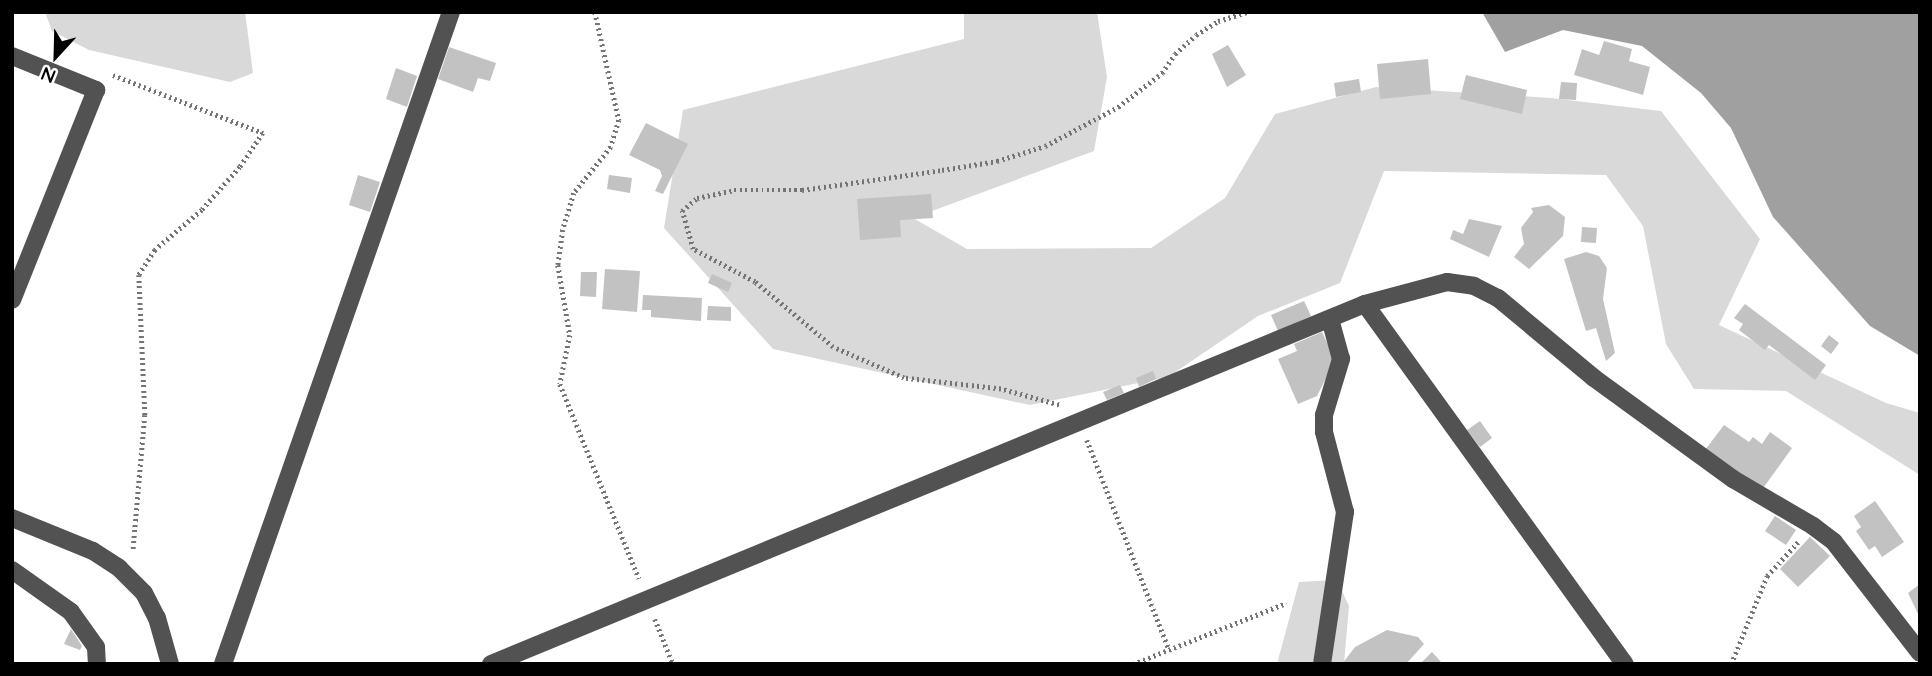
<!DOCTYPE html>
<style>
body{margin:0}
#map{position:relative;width:1932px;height:676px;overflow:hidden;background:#fff;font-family:Quicksand,sans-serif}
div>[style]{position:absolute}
.green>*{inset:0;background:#d9d9d9}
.water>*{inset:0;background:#a0a0a0}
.building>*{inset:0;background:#c2c2c2}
.path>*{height:4.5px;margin-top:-2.25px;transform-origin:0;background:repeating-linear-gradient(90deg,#747474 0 2px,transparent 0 5.5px)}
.minor>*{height:18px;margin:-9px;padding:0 9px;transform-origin:9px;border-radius:9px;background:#525252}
span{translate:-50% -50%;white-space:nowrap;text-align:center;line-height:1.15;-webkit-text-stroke:6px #fff;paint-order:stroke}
.frame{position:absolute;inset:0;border:14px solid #000;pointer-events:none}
.north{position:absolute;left:21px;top:21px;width:70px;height:70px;-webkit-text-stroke:5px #fff;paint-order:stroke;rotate:202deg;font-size:19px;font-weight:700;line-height:28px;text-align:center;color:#000}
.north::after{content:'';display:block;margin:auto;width:24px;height:32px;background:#000;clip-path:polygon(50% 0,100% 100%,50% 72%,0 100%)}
</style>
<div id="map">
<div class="green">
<div style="clip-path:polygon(45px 12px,245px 12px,253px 73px,230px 82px,89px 50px,52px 31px)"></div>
<div style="clip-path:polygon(964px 12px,1097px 12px,1107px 77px,1094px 151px,913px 218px,967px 249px,1151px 248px,1225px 198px,1275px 114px,1376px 87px,1551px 98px,1661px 111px,1760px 239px,1719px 325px,1886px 403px,1920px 413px,1920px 475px,1786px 391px,1694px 389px,1666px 344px,1643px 226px,1606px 175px,1384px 171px,1340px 283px,1258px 316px,1168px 377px,1030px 405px,773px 349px,664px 228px,683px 110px,964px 39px)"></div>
<div style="clip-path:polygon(1337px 580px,1349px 606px,1344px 664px,1277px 664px,1299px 582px)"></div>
</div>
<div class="water">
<div style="clip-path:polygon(1482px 12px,1920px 12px,1920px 356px,1870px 326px,1773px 217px,1731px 128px,1701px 93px,1642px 46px,1563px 30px,1505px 52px)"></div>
</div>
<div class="building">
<div style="clip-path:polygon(1604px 41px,1632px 49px,1629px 61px,1650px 67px,1643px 95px,1574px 75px,1582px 49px,1599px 55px)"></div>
<div style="clip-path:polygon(1228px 45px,1246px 75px,1227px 87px,1212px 54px)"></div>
<div style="clip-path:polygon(449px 47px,496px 63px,490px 81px,478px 78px,473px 92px,438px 79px)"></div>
<div style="clip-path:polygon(1428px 59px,1431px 94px,1380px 99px,1377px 64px)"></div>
<div style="clip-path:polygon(396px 68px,417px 76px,407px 107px,386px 99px)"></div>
<div style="clip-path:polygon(1466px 75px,1527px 90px,1522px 114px,1460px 99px)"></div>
<div style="clip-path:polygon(1359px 79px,1361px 92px,1336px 97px,1334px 83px)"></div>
<div style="clip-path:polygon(1561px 82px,1577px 83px,1576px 100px,1559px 99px)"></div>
<div style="clip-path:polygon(646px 123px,688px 144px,663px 194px,655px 191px,662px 176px,660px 170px,629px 155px)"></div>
<div style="clip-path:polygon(358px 175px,380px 182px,370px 212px,349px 205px)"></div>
<div style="clip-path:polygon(609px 175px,632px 178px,630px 193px,607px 189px)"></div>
<div style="clip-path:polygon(931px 194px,933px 218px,900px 220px,901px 237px,860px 240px,857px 199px)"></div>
<div style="clip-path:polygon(1549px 205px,1565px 217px,1563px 236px,1529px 269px,1514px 257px,1524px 244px,1521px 228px,1533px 212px,1531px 208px)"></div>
<div style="clip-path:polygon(1469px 219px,1502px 226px,1489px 257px,1450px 239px,1453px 230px,1463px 234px)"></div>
<div style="clip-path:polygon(1582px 227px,1597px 228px,1596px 243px,1581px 242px)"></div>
<div style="clip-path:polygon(1586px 252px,1599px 256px,1607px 268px,1603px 299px,1615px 353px,1606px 361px,1596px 328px,1586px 331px,1564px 259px)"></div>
<div style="clip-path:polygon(605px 269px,640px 271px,637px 312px,602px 309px)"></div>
<div style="clip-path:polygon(581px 272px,597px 272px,596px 297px,580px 296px)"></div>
<div style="clip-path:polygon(712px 274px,732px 283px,728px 292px,708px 283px)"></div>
<div style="clip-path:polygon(643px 295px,702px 298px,701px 321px,651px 317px,651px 310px,642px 310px)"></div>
<div style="clip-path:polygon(1304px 301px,1311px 316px,1278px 331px,1271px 315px)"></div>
<div style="clip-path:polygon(1745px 304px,1826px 365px,1815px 380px,1769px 345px,1765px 350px,1739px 330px,1743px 324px,1734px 318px)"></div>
<div style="clip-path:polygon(708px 306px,731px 307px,731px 321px,707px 320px)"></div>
<div style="clip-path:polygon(1322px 332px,1335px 360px,1317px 396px,1298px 404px,1278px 359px,1297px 351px,1294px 344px)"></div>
<div style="clip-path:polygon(1829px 335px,1839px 343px,1831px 354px,1821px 346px)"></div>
<div style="clip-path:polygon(1153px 371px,1156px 379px,1139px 387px,1136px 378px)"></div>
<div style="clip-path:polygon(1120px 385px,1124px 393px,1107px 400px,1103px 392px)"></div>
<div style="clip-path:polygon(1480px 421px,1492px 438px,1480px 447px,1467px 430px)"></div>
<div style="clip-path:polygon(1724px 425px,1749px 442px,1753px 437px,1762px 444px,1770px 432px,1792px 448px,1761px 491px,1705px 450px)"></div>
<div style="clip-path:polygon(1875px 501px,1904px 542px,1882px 557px,1875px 546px,1869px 550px,1856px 531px,1861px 527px,1854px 516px)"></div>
<div style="clip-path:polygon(1775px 516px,1796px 530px,1786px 545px,1765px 531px)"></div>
<div style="clip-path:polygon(1810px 537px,1830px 556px,1798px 587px,1780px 569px)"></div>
<div style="clip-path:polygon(1920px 584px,1920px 618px,1908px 593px)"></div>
<div style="clip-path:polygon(71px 629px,82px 646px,80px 650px,64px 644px)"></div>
<div style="clip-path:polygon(1387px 630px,1418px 637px,1424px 644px,1406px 664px,1342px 664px,1355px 647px)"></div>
<div style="clip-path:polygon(1432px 652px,1443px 664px,1420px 664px)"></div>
</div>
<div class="path">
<div style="left:595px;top:12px;width:111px;rotate:77.5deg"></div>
<div style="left:619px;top:120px;width:28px;rotate:107deg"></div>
<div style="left:611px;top:147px;width:59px;rotate:128.8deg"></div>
<div style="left:574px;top:193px;width:39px;rotate:107deg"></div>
<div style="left:563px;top:230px;width:35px;rotate:98deg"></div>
<div style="left:558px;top:265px;width:71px;rotate:80.3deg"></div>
<div style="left:570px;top:335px;width:50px;rotate:101.5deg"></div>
<div style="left:560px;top:384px;width:210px;rotate:67.9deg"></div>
<div style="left:113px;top:75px;width:161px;rotate:21.1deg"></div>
<div style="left:263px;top:133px;width:41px;rotate:124.1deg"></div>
<div style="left:240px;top:167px;width:57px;rotate:131.5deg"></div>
<div style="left:202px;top:210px;width:62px;rotate:139.6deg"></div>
<div style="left:155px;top:250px;width:30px;rotate:123deg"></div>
<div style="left:139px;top:275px;width:140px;rotate:87.5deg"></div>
<div style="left:145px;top:415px;width:137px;rotate:95deg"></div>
<div style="left:1059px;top:405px;width:60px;rotate:-164.6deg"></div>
<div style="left:1001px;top:389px;width:98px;rotate:-173.5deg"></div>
<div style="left:904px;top:378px;width:77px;rotate:-156.4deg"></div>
<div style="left:833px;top:347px;width:102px;rotate:-140.2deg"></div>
<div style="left:755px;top:282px;width:70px;rotate:-152deg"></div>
<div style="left:693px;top:249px;width:40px;rotate:-106deg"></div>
<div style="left:682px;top:211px;width:20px;rotate:-41deg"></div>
<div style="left:697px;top:198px;width:38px;rotate:-12deg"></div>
<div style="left:734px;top:190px;width:68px"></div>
<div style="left:802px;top:190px;width:141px;rotate:-8.1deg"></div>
<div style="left:942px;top:170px;width:56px;rotate:-9.3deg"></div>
<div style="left:997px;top:161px;width:50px;rotate:-17.4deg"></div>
<div style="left:1045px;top:146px;width:83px;rotate:-28.1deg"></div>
<div style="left:1118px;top:107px;width:56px;rotate:-37.7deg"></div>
<div style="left:1162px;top:73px;width:23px;rotate:-56deg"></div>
<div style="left:1175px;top:54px;width:28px;rotate:-42deg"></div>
<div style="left:1196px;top:35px;width:26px;rotate:-32deg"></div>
<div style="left:1218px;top:21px;width:31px;rotate:-17deg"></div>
<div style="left:1087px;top:440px;width:225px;rotate:68.6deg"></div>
<div style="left:655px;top:619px;width:48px;rotate:68.2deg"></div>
<div style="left:1133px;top:664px;width:165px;rotate:-21.7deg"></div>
<div style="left:1731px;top:664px;width:95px;rotate:-67.8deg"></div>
<div style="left:1767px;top:576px;width:47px;rotate:-47.6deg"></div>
</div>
<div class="minor">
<div style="left:12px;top:56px;width:91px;rotate:22deg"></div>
<div style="left:96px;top:90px;width:226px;rotate:111.8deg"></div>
<div style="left:1365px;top:304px;width:444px;rotate:54.2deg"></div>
<div style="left:12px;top:518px;width:87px;rotate:22.2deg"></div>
<div style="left:93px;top:551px;width:31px;rotate:33deg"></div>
<div style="left:119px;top:568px;width:35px;rotate:45deg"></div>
<div style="left:144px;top:593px;width:28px;rotate:63deg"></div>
<div style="left:157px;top:618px;width:48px;rotate:74.2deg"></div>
<div style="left:12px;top:570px;width:72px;rotate:35.4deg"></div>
<div style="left:71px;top:612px;width:43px;rotate:54.5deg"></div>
<div style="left:96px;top:647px;width:17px;rotate:87deg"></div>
<div style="left:223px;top:664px;width:691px;rotate:-70.73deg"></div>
<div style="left:491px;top:664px;width:945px;rotate:-22.39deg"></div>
<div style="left:1365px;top:304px;width:85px;rotate:-15deg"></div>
<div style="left:1447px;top:282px;width:27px;rotate:8deg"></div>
<div style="left:1474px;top:286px;width:27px;rotate:27deg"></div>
<div style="left:1498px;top:298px;width:125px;rotate:39.8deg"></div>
<div style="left:1594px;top:378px;width:172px;rotate:36deg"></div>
<div style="left:1733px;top:479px;width:93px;rotate:30.4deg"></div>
<div style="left:1813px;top:526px;width:26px;rotate:37deg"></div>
<div style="left:1834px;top:542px;width:140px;rotate:52.2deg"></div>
<div style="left:1322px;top:664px;width:154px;rotate:-81.4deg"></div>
<div style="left:1345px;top:512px;width:83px;rotate:-104.7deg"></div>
<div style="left:1324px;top:432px;width:17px;rotate:-90deg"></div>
<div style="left:1324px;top:415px;width:59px;rotate:-73.1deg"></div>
<div style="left:1341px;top:359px;width:41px;rotate:-105.4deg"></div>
</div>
<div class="frame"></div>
<div class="north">N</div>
</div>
